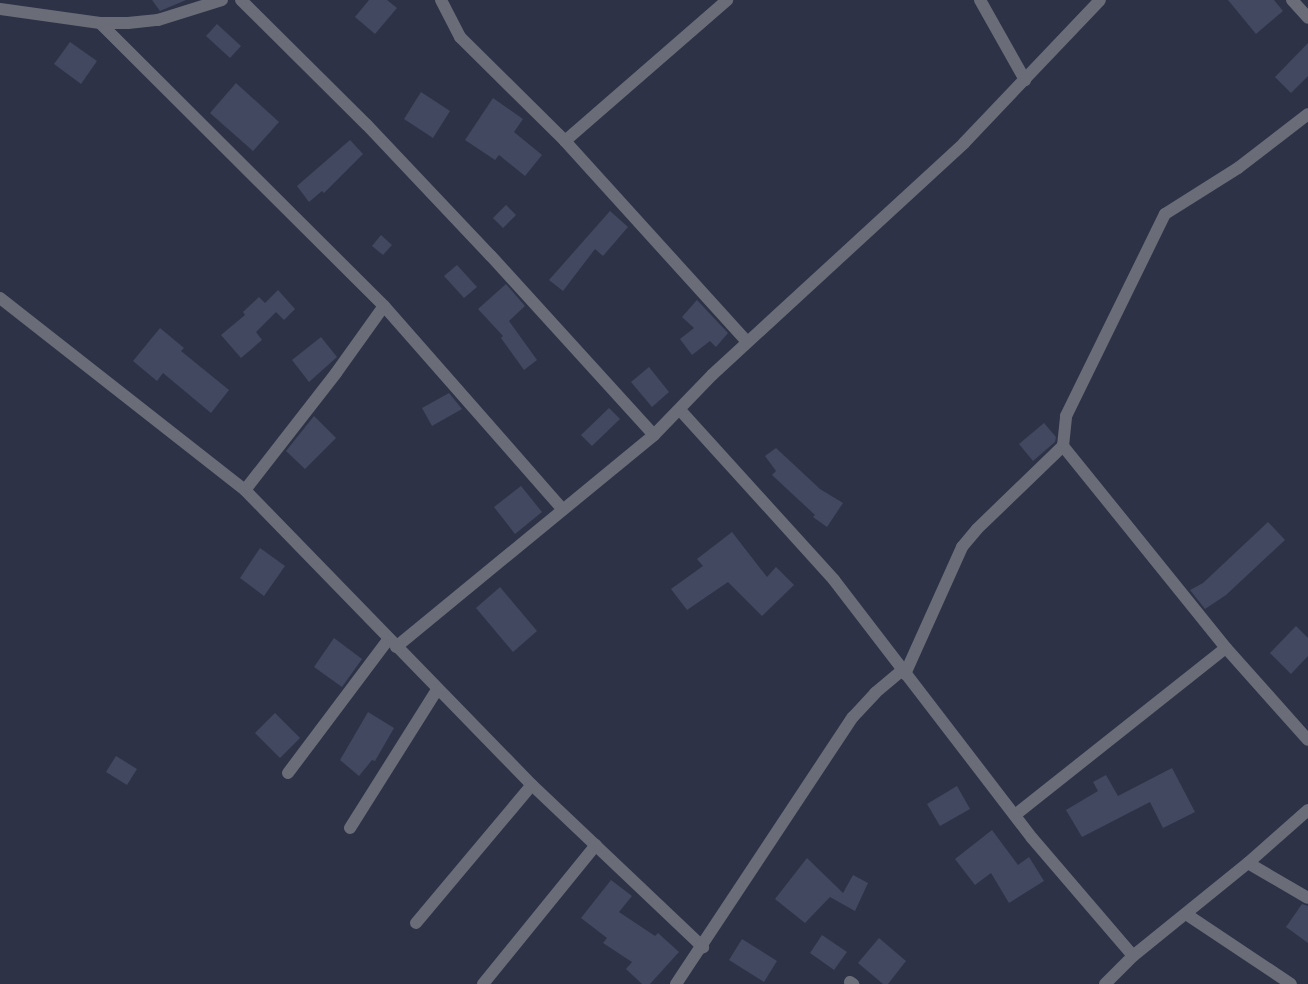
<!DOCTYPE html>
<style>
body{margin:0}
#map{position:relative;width:1308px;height:984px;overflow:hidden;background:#2d3247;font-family:"Titillium Web",sans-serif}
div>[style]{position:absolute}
.building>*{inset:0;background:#42485f}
.minor>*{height:12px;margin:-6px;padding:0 6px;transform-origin:6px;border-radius:6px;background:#6a6d78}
span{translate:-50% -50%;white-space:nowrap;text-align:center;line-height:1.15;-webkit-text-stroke:4.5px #181a24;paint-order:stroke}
</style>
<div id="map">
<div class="building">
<div style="clip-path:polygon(152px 0,186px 0,160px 11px)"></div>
<div style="clip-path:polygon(369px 0,387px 0,397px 8px,375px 34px,355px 17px)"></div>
<div style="clip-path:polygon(1228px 0,1274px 0,1283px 11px,1256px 34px)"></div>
<div style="clip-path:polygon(217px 24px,241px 46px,230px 58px,206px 36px)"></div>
<div style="clip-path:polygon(70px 42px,97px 61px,81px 84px,54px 64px)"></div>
<div style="clip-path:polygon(1308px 43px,1308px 76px,1291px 93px,1275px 77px)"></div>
<div style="clip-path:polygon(236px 83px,279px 122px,253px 151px,210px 113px)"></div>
<div style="clip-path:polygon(421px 92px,450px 111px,433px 138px,404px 119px)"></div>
<div style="clip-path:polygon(493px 98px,523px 119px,514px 132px,542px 155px,525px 176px,499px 155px,495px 160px,465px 140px)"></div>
<div style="clip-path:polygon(350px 140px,363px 154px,324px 193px,322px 191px,309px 202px,297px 186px)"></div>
<div style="clip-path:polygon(506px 205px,516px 215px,503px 228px,493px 218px)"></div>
<div style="clip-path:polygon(610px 211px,628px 227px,603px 256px,595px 249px,563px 291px,549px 280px)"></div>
<div style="clip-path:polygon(381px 235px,392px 245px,383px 255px,372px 246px)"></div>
<div style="clip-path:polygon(457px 265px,477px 287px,464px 298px,444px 276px)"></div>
<div style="clip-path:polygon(506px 284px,525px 306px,509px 321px,537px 360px,524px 370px,501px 338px,503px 336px,478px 309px)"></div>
<div style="clip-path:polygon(278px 290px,295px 309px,284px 320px,276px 312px,256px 332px,262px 340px,241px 358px,221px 335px,245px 315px,243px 312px,259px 297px,265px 303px)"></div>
<div style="clip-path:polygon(697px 300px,728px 333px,716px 347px,710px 341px,692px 355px,680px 339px,694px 328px,682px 317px)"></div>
<div style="clip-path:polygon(160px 328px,184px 348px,181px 351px,229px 390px,211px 413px,163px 373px,157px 381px,133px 361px)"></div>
<div style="clip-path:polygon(321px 337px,337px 357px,309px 382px,292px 360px)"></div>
<div style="clip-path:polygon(649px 367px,669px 392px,652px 407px,631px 382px)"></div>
<div style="clip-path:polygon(449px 393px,462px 409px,432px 426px,422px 408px)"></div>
<div style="clip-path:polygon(609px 408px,620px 419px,592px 446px,581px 435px)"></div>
<div style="clip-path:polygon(314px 416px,336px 438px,305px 469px,286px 451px)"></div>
<div style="clip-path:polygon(1044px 423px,1056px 437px,1055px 442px,1033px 461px,1019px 444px)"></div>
<div style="clip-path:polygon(776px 448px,820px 489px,843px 503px,827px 527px,813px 517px,815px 515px,772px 475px,776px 471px,765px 456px)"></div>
<div style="clip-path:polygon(521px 486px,542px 512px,515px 534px,494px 507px)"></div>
<div style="clip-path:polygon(1268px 522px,1285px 540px,1226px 595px,1205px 609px,1190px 590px,1203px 583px)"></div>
<div style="clip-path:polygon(732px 532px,767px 577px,776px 567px,794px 585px,762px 616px,728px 582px,687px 610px,671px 589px,703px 566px,697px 559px)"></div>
<div style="clip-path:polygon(260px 548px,285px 566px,264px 596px,240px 578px)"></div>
<div style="clip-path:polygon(500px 587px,537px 631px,513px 652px,476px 608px)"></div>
<div style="clip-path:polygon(1296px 626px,1308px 638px,1308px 656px,1291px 674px,1270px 653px)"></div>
<div style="clip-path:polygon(334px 638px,362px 659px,342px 687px,314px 667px)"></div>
<div style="clip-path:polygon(368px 712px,394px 728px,375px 761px,372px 760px,359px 776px,340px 760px)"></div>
<div style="clip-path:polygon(275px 713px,300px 738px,280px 758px,255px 733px)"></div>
<div style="clip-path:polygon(116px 756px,137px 769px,127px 785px,106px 772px)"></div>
<div style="clip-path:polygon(1172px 768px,1195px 812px,1163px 828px,1150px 802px,1082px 837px,1066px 810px,1098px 791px,1093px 782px,1106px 775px,1118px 796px)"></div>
<div style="clip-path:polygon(957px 786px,970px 809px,940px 826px,927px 804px)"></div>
<div style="clip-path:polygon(992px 830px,1018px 865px,1029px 857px,1044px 881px,1009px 903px,991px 873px,975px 885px,955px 859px)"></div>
<div style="clip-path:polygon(807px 858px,843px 893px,853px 875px,868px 883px,855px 911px,830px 897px,805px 923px,775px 899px)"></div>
<div style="clip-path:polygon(611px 880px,632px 896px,619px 912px,655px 936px,658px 933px,679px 952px,650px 984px,642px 984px,626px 969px,632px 962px,603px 943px,607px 938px,581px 918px)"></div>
<div style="clip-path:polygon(1302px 904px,1308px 906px,1308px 943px,1286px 927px)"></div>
<div style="clip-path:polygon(822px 935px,847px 952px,834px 970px,810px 953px)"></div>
<div style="clip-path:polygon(879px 938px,906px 961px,888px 984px,883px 984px,858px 963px)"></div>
<div style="clip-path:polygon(742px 939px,777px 961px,764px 982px,729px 960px)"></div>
</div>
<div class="minor">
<div style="left:241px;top:0;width:177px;rotate:44.8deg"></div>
<div style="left:367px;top:125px;width:180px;rotate:46.6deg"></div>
<div style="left:491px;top:256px;width:242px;rotate:47.7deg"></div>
<div style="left:441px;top:0;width:42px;rotate:62.8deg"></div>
<div style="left:460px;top:37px;width:148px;rotate:44.7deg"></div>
<div style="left:565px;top:141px;width:271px;rotate:47.8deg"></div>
<div style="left:980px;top:0;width:92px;rotate:60.6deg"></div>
<div style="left:1292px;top:0;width:24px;rotate:48deg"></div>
<div style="left:0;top:9px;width:101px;rotate:8deg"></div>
<div style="left:100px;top:23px;width:28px"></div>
<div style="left:128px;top:23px;width:30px;rotate:-6deg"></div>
<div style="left:158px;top:20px;width:67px;rotate:-17.4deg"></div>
<div style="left:100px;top:23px;width:401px;rotate:44.9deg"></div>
<div style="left:384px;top:306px;width:271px;rotate:48.7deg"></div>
<div style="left:565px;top:141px;width:215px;rotate:-41deg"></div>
<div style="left:0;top:298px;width:311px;rotate:38.1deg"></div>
<div style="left:245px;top:490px;width:412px;rotate:45.8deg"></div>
<div style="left:532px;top:785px;width:236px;rotate:43.5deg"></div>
<div style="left:680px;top:410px;width:229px;rotate:47.8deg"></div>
<div style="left:834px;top:580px;width:325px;rotate:52.5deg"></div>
<div style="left:1032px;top:838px;width:155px;rotate:49.4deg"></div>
<div style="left:245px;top:490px;width:148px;rotate:-52.1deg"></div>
<div style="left:336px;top:373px;width:82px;rotate:-54.4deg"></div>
<div style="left:396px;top:647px;width:334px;rotate:-39.4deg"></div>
<div style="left:654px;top:435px;width:83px;rotate:-46deg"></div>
<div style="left:712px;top:375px;width:343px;rotate:-42.6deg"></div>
<div style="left:964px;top:143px;width:197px;rotate:-46.4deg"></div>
<div style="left:1226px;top:648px;width:123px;rotate:48.3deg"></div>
<div style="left:905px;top:674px;width:139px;rotate:-65.8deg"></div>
<div style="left:962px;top:547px;width:23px;rotate:-50deg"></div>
<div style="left:977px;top:529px;width:120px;rotate:-44deg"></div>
<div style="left:288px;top:773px;width:166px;rotate:-53.1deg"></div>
<div style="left:1015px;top:815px;width:269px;rotate:-38.4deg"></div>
<div style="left:1226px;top:648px;width:260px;rotate:-128.9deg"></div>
<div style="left:1063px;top:446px;width:30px;rotate:-84deg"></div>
<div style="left:1066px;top:416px;width:225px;rotate:-63.9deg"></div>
<div style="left:1165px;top:214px;width:86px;rotate:-32.2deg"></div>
<div style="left:1238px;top:168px;width:88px;rotate:-37.6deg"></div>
<div style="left:350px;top:828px;width:163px;rotate:-57.8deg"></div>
<div style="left:1248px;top:863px;width:69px;rotate:30.3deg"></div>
<div style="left:1186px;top:914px;width:126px;rotate:33.7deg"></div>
<div style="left:416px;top:923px;width:180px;rotate:-50deg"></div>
<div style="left:850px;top:982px;width:4px;rotate:34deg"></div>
<div style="left:483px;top:984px;width:179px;rotate:-50.9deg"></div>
<div style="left:676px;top:984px;width:320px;rotate:-56.5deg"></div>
<div style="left:853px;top:717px;width:33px;rotate:-47deg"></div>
<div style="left:875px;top:693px;width:35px;rotate:-40deg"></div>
<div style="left:1105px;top:984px;width:40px;rotate:-45deg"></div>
<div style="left:1133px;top:956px;width:148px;rotate:-39deg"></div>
<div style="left:1248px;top:863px;width:80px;rotate:-41.5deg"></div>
</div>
</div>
